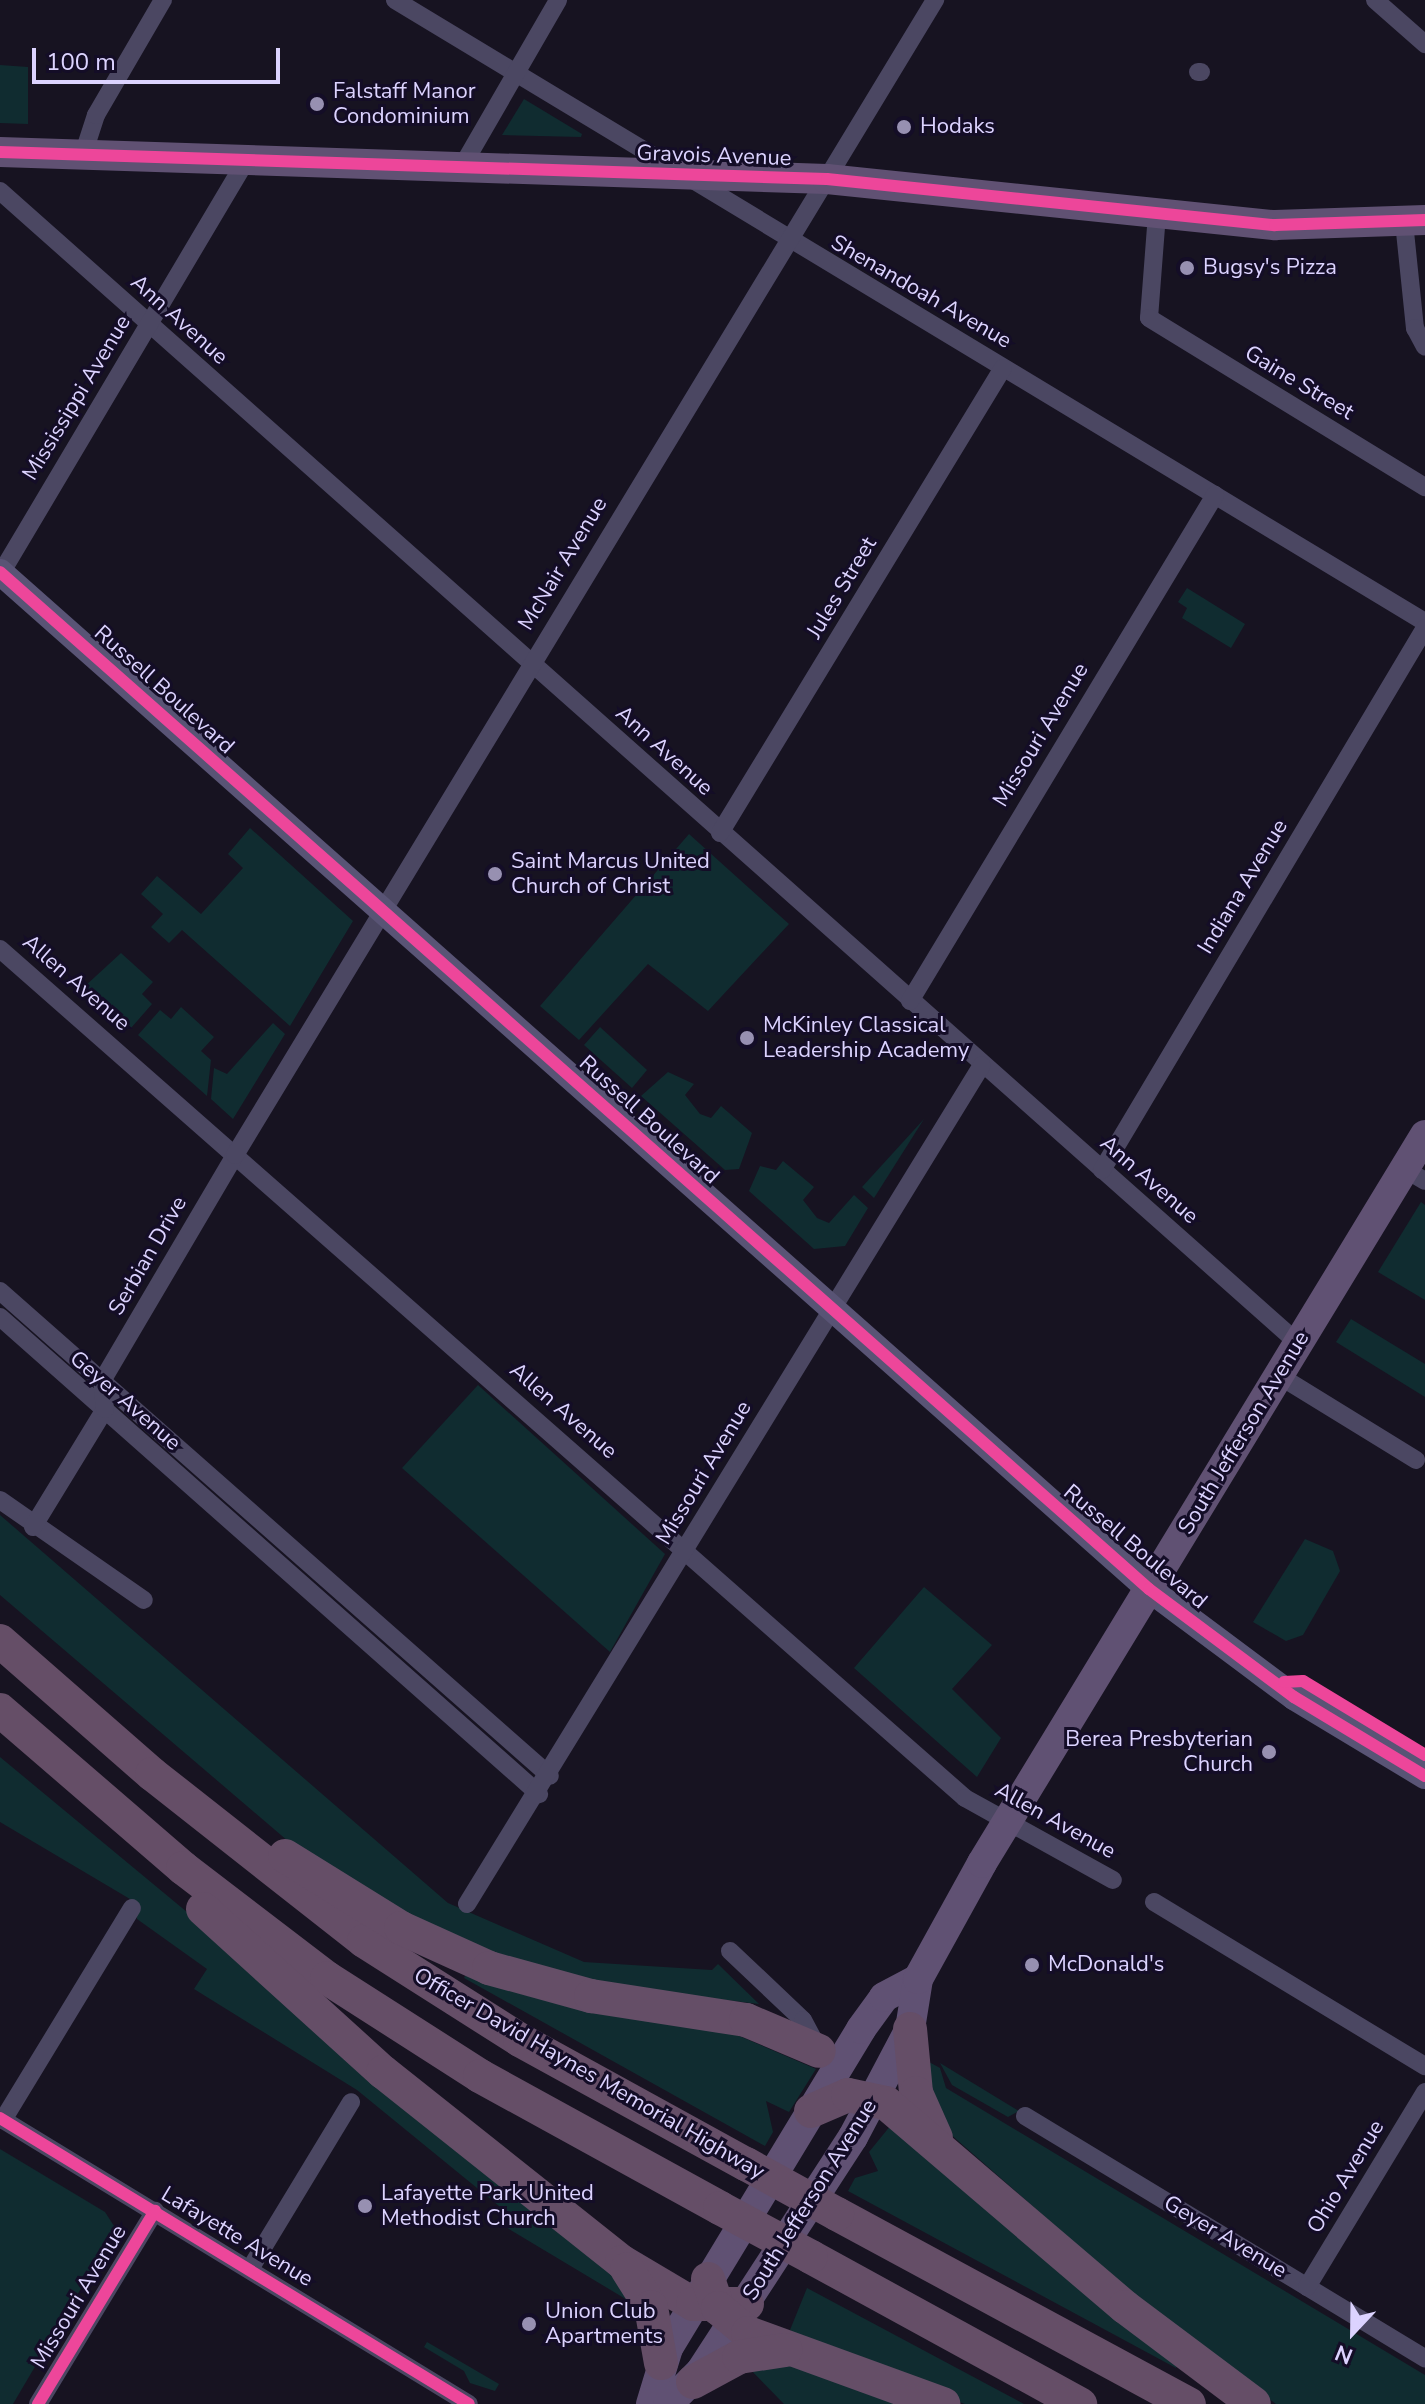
<!DOCTYPE html>
<style>
body{margin:0}
#map{position:relative;width:1425px;height:2404px;overflow:hidden;background:#171321;font-family:"Nunito Sans",sans-serif}
div>[style]{position:absolute}
.green>*{inset:0;background:#102c30}
.minor>*{height:18px;margin:-9px;padding:0 9px;transform-origin:9px;border-radius:9px;background:#4b4762}
.secondary>*{height:26px;margin:-13px;padding:0 13px;transform-origin:13px;border-radius:13px;background:#595475}
.primary>*{height:30px;margin:-15px;padding:0 15px;transform-origin:15px;border-radius:15px;background:#605173}
.motorway>*{height:34px;margin:-17px;padding:0 17px;transform-origin:17px;border-radius:17px;background:#654e67}
.motorway-bridge>*{height:34px;margin:-17px;padding:0 17px;transform-origin:17px;border-radius:17px;background:#654e67}
.cycleway>*{height:12px;margin:-6px;padding:0 6px;transform-origin:6px;border-radius:6px;background:#ed469a}
.dots>*{width:22px;height:22px;translate:-50% -50%;box-sizing:border-box;border:4px solid #140d27;border-radius:50%}
span{translate:-50% -50%;white-space:nowrap;text-align:center;line-height:1.15;-webkit-text-stroke:6px #140d27;paint-order:stroke}
.poi-label{font-size:22px;color:#dcd3ff}
.left{translate:0 -50%;text-align:left}
.right{translate:-100% -50%;text-align:right}
.street-label{font-size:22px;color:#dcd3ff}
.north{position:absolute;left:1313px;top:2292px;width:80px;height:80px;-webkit-text-stroke:6px #140d27;paint-order:stroke;rotate:202deg;font-size:22px;font-weight:700;line-height:32px;text-align:center;color:#dcd3ff}
.north::after{content:'';display:block;margin:auto;width:28px;height:36px;background:#dcd3ff;clip-path:polygon(50% 0,100% 100%,50% 72%,0 100%)}
.scale{position:absolute;left:32px;top:48px;width:248px;height:36px;box-sizing:border-box;border:4px solid #dcd3ff;border-top:0;padding-left:10px;font-size:24px;line-height:28px;white-space:nowrap;color:#dcd3ff;-webkit-text-stroke:6px #140d27;paint-order:stroke}
</style>
<div id="map">
<div class="green">
<div style="clip-path:polygon(0 65px,28px 67px,28px 124px,0 123px)"></div>
<div style="clip-path:polygon(524px 99px,582px 134px,581px 137px,502px 135px)"></div>
<div style="clip-path:polygon(1187px 588px,1245px 624px,1231px 648px,1182px 618px,1187px 608px,1178px 602px)"></div>
<div style="clip-path:polygon(250px 828px,353px 921px,290px 1026px,182px 930px,169px 943px,151px 927px,163px 914px,141px 894px,157px 876px,201px 914px,243px 868px,228px 854px)"></div>
<div style="clip-path:polygon(689px 834px,789px 924px,708px 1011px,648px 964px,579px 1040px,540px 1006px)"></div>
<div style="clip-path:polygon(121px 953px,153px 982px,142px 994px,152px 1004px,131px 1028px,84px 987px)"></div>
<div style="clip-path:polygon(181px 1007px,214px 1037px,201px 1051px,211px 1060px,207px 1096px,138px 1035px,160px 1010px,171px 1019px)"></div>
<div style="clip-path:polygon(273px 1023px,285px 1034px,233px 1119px,211px 1099px,214px 1068px,227px 1074px)"></div>
<div style="clip-path:polygon(600px 1027px,647px 1070px,632px 1088px,584px 1045px)"></div>
<div style="clip-path:polygon(668px 1072px,694px 1084px,685px 1095px,700px 1114px,711px 1118px,721px 1106px,752px 1133px,739px 1169px,725px 1170px,641px 1096px)"></div>
<div style="clip-path:polygon(924px 1119px,874px 1198px,862px 1187px)"></div>
<div style="clip-path:polygon(783px 1161px,814px 1187px,803px 1200px,817px 1218px,829px 1223px,854px 1195px,868px 1208px,845px 1246px,814px 1249px,749px 1191px,760px 1166px,776px 1170px)"></div>
<div style="clip-path:polygon(1421px 1202px,1425px 1205px,1425px 1300px,1378px 1272px)"></div>
<div style="clip-path:polygon(1351px 1319px,1425px 1364px,1425px 1397px,1336px 1342px)"></div>
<div style="clip-path:polygon(478px 1385px,665px 1554px,610px 1652px,402px 1468px)"></div>
<div style="clip-path:polygon(0 1515px,448px 1903px,584px 1962px,712px 1970px,718px 1964px,759px 2004px,602px 1985px,462px 1944px,316px 1865px,0 1595px)"></div>
<div style="clip-path:polygon(1305px 1539px,1333px 1551px,1340px 1571px,1303px 1635px,1286px 1641px,1253px 1622px)"></div>
<div style="clip-path:polygon(924px 1587px,992px 1645px,952px 1689px,1001px 1738px,977px 1777px,854px 1668px)"></div>
<div style="clip-path:polygon(0 1757px,615px 2267px,629px 2301px,499px 2223px,499px 2206px,357px 2090px,194px 1989px,207px 1969px,137px 1919px,135px 1902px,0 1822px)"></div>
<div style="clip-path:polygon(468px 1969px,737px 2035px,816px 2069px,789px 2112px,766px 2101px,773px 2132px,765px 2146px,464px 1978px)"></div>
<div style="clip-path:polygon(929px 2062px,940px 2068px,946px 2088px,1425px 2375px,1425px 2404px,1276px 2404px,1167px 2324px,948px 2132px,927px 2091px)"></div>
<div style="clip-path:polygon(940px 2063px,1019px 2111px,1008px 2117px,952px 2085px)"></div>
<div style="clip-path:polygon(891px 2125px,1180px 2361px,1176px 2368px,848px 2191px,855px 2178px,878px 2171px,869px 2152px)"></div>
<div style="clip-path:polygon(0 2149px,105px 2212px,116px 2229px,13px 2404px,0 2404px)"></div>
<div style="clip-path:polygon(807px 2288px,1024px 2404px,965px 2404px,818px 2352px,790px 2330px)"></div>
<div style="clip-path:polygon(427px 2342px,499px 2384px,495px 2391px,470px 2383px,464px 2371px,424px 2347px)"></div>
<div style="clip-path:polygon(765px 2357px,918px 2404px,784px 2404px,747px 2366px)"></div>
</div>
<div class="minor">
<div style="left:395px;top:0;width:1203px;rotate:31.13deg"></div>
<div style="left:1375px;top:0;width:67px;rotate:41.3deg"></div>
<div style="left:1198px;top:72px;width:3px"></div>
<div style="left:83px;top:155px;width:42px;rotate:-72deg"></div>
<div style="left:96px;top:115px;width:133px;rotate:-59.8deg"></div>
<div style="left:460px;top:170px;width:196px;rotate:-60deg"></div>
<div style="left:0;top:191px;width:1735px;rotate:41.59deg"></div>
<div style="left:1157px;top:214px;width:104px;rotate:94.4deg"></div>
<div style="left:1149px;top:318px;width:324px;rotate:31.5deg"></div>
<div style="left:1404px;top:222px;width:107px;rotate:84.1deg"></div>
<div style="left:1415px;top:328px;width:21px;rotate:62deg"></div>
<div style="left:0;top:575px;width:479px;rotate:-59.3deg"></div>
<div style="left:720px;top:833px;width:544px;rotate:-58.68deg"></div>
<div style="left:0;top:949px;width:1285px;rotate:41.34deg"></div>
<div style="left:965px;top:1798px;width:169px;rotate:29deg"></div>
<div style="left:910px;top:1001px;width:591px;rotate:-58.92deg"></div>
<div style="left:1405px;top:1169px;width:23px;rotate:31deg"></div>
<div style="left:1102px;top:1170px;width:631px;rotate:-59.21deg"></div>
<div style="left:0;top:1291px;width:733px;rotate:41.41deg"></div>
<div style="left:0;top:1317px;width:720px;rotate:41.51deg"></div>
<div style="left:1278px;top:1375px;width:162px;rotate:31.6deg"></div>
<div style="left:0;top:1500px;width:175px;rotate:34.8deg"></div>
<div style="left:33px;top:1527px;width:138px;rotate:-58.6deg"></div>
<div style="left:105px;top:1409px;width:28px;rotate:-96deg"></div>
<div style="left:102px;top:1381px;width:262px;rotate:-59.5deg"></div>
<div style="left:235px;top:1155px;width:1351px;rotate:-58.78deg"></div>
<div style="left:1154px;top:1902px;width:317px;rotate:31.2deg"></div>
<div style="left:467px;top:1904px;width:984px;rotate:-58.46deg"></div>
<div style="left:730px;top:1951px;width:100px;rotate:43.4deg"></div>
<div style="left:803px;top:2020px;width:32px;rotate:62deg"></div>
<div style="left:1025px;top:2116px;width:468px;rotate:31.2deg"></div>
<div style="left:0;top:2118px;width:549px;rotate:31.38deg"></div>
<div style="left:3px;top:2120px;width:248px;rotate:-58.7deg"></div>
<div style="left:250px;top:2269px;width:195px;rotate:-58.8deg"></div>
<div style="left:1307px;top:2287px;width:228px;rotate:-58.8deg"></div>
<div style="left:38px;top:2404px;width:226px;rotate:-58.8deg"></div>
</div>
<div class="secondary">
<div style="left:0;top:572px;width:1534px;rotate:41.51deg"></div>
<div style="left:1149px;top:1589px;width:181px;rotate:36.7deg"></div>
<div style="left:1294px;top:1697px;width:153px;rotate:31.1deg"></div>
</div>
<div class="primary">
<div style="left:0;top:152px;width:827px;rotate:1.87deg"></div>
<div style="left:827px;top:179px;width:450px;rotate:5.9deg"></div>
<div style="left:1275px;top:225px;width:150px;rotate:-1.9deg"></div>
<div style="left:651px;top:2404px;width:59px;rotate:-73.1deg"></div>
<div style="left:668px;top:2348px;width:373px;rotate:-58.8deg"></div>
<div style="left:861px;top:2029px;width:39px;rotate:-54deg"></div>
<div style="left:884px;top:1997px;width:38px;rotate:-28deg"></div>
<div style="left:668px;top:2404px;width:47px;rotate:-45deg"></div>
<div style="left:701px;top:2371px;width:279px;rotate:-57deg"></div>
<div style="left:853px;top:2137px;width:122px;rotate:-62.2deg"></div>
<div style="left:910px;top:2029px;width:51px;rotate:-80.9deg"></div>
<div style="left:918px;top:1979px;width:132px;rotate:-61.1deg"></div>
<div style="left:982px;top:1863px;width:852px;rotate:-58.68deg"></div>
</div>
<div class="motorway">
<div style="left:0;top:1641px;width:202px;rotate:41.2deg"></div>
<div style="left:152px;top:1774px;width:270px;rotate:38.2deg"></div>
<div style="left:364px;top:1941px;width:185px;rotate:32.4deg"></div>
<div style="left:520px;top:2040px;width:258px;rotate:28.8deg"></div>
<div style="left:0;top:1710px;width:242px;rotate:40.8deg"></div>
<div style="left:183px;top:1868px;width:181px;rotate:37.4deg"></div>
<div style="left:327px;top:1978px;width:182px;rotate:32.6deg"></div>
<div style="left:480px;top:2076px;width:274px;rotate:28.8deg"></div>
<div style="left:285px;top:1856px;width:137px;rotate:31.8deg"></div>
<div style="left:401px;top:1928px;width:97px;rotate:24.4deg"></div>
<div style="left:489px;top:1968px;width:106px;rotate:15.4deg"></div>
<div style="left:591px;top:1996px;width:157px;rotate:8.8deg"></div>
<div style="left:746px;top:2020px;width:79px;rotate:23deg"></div>
<div style="left:203px;top:1909px;width:243px;rotate:42.2deg"></div>
<div style="left:383px;top:2072px;width:305px;rotate:38.5deg"></div>
<div style="left:622px;top:2262px;width:82px;rotate:30.6deg"></div>
<div style="left:693px;top:2304px;width:54px"></div>
<div style="left:910px;top:2029px;width:64px;rotate:84.6deg"></div>
<div style="left:916px;top:2093px;width:49px;rotate:66deg"></div>
<div style="left:811px;top:2111px;width:40px;rotate:-23.4deg"></div>
<div style="left:848px;top:2095px;width:39px;rotate:12deg"></div>
<div style="left:886px;top:2103px;width:314px;rotate:40.5deg"></div>
<div style="left:1125px;top:2307px;width:161px;rotate:36.9deg"></div>
<div style="left:837px;top:2214px;width:400px;rotate:28.4deg"></div>
<div style="left:811px;top:2257px;width:307px;rotate:28.7deg"></div>
<div style="left:627px;top:2269px;width:45px;rotate:57.7deg"></div>
<div style="left:651px;top:2307px;width:57px;rotate:79.9deg"></div>
<div style="left:708px;top:2279px;width:31px;rotate:71deg"></div>
<div style="left:718px;top:2308px;width:39px;rotate:40deg"></div>
<div style="left:748px;top:2333px;width:208px;rotate:20deg"></div>
<div style="left:693px;top:2382px;width:52px;rotate:-28.5deg"></div>
<div style="left:739px;top:2357px;width:47px;rotate:-8.7deg"></div>
</div>
<div class="motorway-bridge">
<div style="left:746px;top:2164px;width:104px;rotate:28.8deg"></div>
<div style="left:720px;top:2208px;width:103px;rotate:28.3deg"></div>
</div>
<div class="cycleway">
<div style="left:0;top:152px;width:827px;rotate:1.87deg"></div>
<div style="left:827px;top:179px;width:450px;rotate:5.9deg"></div>
<div style="left:1275px;top:225px;width:150px;rotate:-1.9deg"></div>
<div style="left:0;top:572px;width:1534px;rotate:41.51deg"></div>
<div style="left:1149px;top:1589px;width:181px;rotate:36.7deg"></div>
<div style="left:1294px;top:1697px;width:153px;rotate:31.1deg"></div>
<div style="left:1284px;top:1682px;width:19px;rotate:-3deg"></div>
<div style="left:1303px;top:1681px;width:143px;rotate:31.2deg"></div>
<div style="left:0;top:2118px;width:549px;rotate:31.38deg"></div>
<div style="left:38px;top:2404px;width:226px;rotate:-58.8deg"></div>
</div>
<div class="dots">
<div style="left:317px;top:104px;background:#9790b1"></div>
<div style="left:904px;top:127px;background:#9790b1"></div>
<div style="left:1187px;top:268px;background:#9790b1"></div>
<div style="left:495px;top:874px;background:#9790b1"></div>
<div style="left:747px;top:1038px;background:#9790b1"></div>
<div style="left:1269px;top:1752px;background:#9790b1"></div>
<div style="left:1032px;top:1965px;background:#9790b1"></div>
<div style="left:365px;top:2206px;background:#9790b1"></div>
<div style="left:529px;top:2324px;background:#9790b1"></div>
</div>
<div class="poi-label">
<span class="left" style="left:333px;top:104px">Falstaff Manor<br>Condominium</span>
<span class="left" style="left:920px;top:127px">Hodaks</span>
<span class="left" style="left:1203px;top:268px">Bugsy's Pizza</span>
<span class="left" style="left:511px;top:874px">Saint Marcus United<br>Church of Christ</span>
<span class="left" style="left:763px;top:1038px">McKinley Classical<br>Leadership Academy</span>
<span class="right" style="left:1253px;top:1752px">Berea Presbyterian<br>Church</span>
<span class="left" style="left:1048px;top:1965px">McDonald's</span>
<span class="left" style="left:381px;top:2206px">Lafayette Park United<br>Methodist Church</span>
<span class="left" style="left:545px;top:2324px">Union Club<br>Apartments</span>
</div>
<div class="street-label">
<span style="left:714px;top:156px;rotate:2deg">Gravois Avenue</span>
<span style="left:921px;top:292px;rotate:30deg">Shenandoah Avenue</span>
<span style="left:179px;top:320px;rotate:42deg">Ann Avenue</span>
<span style="left:1299px;top:383px;rotate:31deg">Gaine Street</span>
<span style="left:77px;top:398px;rotate:-59deg">Mississippi Avenue</span>
<span style="left:563px;top:564px;rotate:-59deg">McNair Avenue</span>
<span style="left:842px;top:588px;rotate:-59deg">Jules Street</span>
<span style="left:164px;top:690px;rotate:42deg">Russell Boulevard</span>
<span style="left:1041px;top:735px;rotate:-59deg">Missouri Avenue</span>
<span style="left:664px;top:751px;rotate:42deg">Ann Avenue</span>
<span style="left:1243px;top:887px;rotate:-59deg">Indiana Avenue</span>
<span style="left:76px;top:983px;rotate:41deg">Allen Avenue</span>
<span style="left:649px;top:1120px;rotate:42deg">Russell Boulevard</span>
<span style="left:1149px;top:1180px;rotate:41deg">Ann Avenue</span>
<span style="left:148px;top:1256px;rotate:-60deg">Serbian Drive</span>
<span style="left:125px;top:1401px;rotate:41deg">Geyer Avenue</span>
<span style="left:563px;top:1411px;rotate:41deg">Allen Avenue</span>
<span style="left:1244px;top:1433px;rotate:-59deg">South Jefferson Avenue</span>
<span style="left:704px;top:1473px;rotate:-59deg">Missouri Avenue</span>
<span style="left:1135px;top:1547px;rotate:40deg">Russell Boulevard</span>
<span style="left:1055px;top:1821px;rotate:29deg">Allen Avenue</span>
<span style="left:589px;top:2074px;rotate:30deg">Officer David Haynes Memorial Highway</span>
<span style="left:1346px;top:2177px;rotate:-59deg">Ohio Avenue</span>
<span style="left:810px;top:2200px;rotate:-58deg">South Jefferson Avenue</span>
<span style="left:237px;top:2237px;rotate:31deg">Lafayette Avenue</span>
<span style="left:1225px;top:2237px;rotate:31deg">Geyer Avenue</span>
<span style="left:79px;top:2297px;rotate:-59deg">Missouri Avenue</span>
</div>
<div class="north">N</div>
<div class="scale">100 m</div>
</div>
